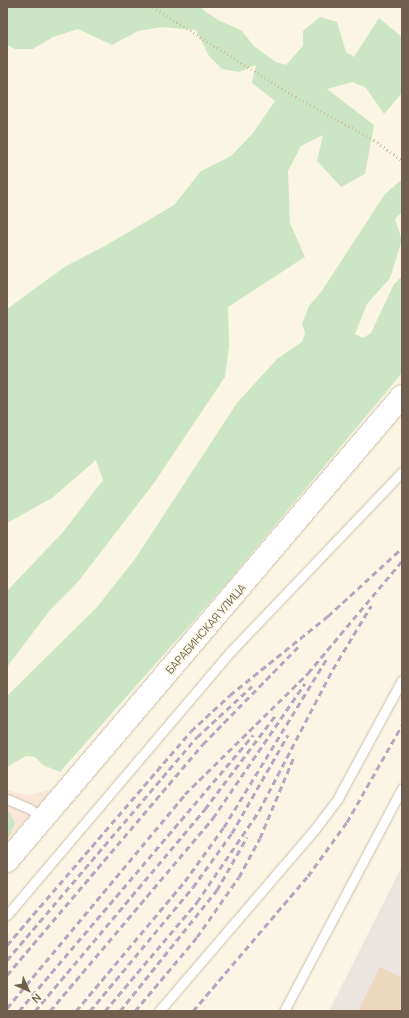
<!DOCTYPE html>
<meta charset="utf-8">
<style>
body{margin:0}
#map{position:relative;width:409px;height:1018px;overflow:hidden;background:#faf5e4;font-family:Manrope,sans-serif}
div>[style]{position:absolute}
.commercial>*{inset:0;background:#f9e8d8}
.industrial>*{inset:0;background:#eae5de}
.green>*{inset:0;background:#cce6c4}
.building>*{inset:0;background:#edd8be}
.path>*{height:2.5px;margin-top:-1.25px;transform-origin:0;background:repeating-linear-gradient(90deg,#d1bca1 0 1px,transparent 0 4px)}
.roads{filter:drop-shadow(0 0 1px #cabeab) drop-shadow(0 0 1px #cabeab)}
.service>*{height:9px;margin:-4.5px;padding:0 4.5px;transform-origin:4.5px;border-radius:4.5px;background:#fff}
.secondary>*{height:22px;margin:-11px;padding:0 11px;transform-origin:11px;border-radius:11px;background:#fff}
.rail>*{height:3px;margin-top:-1.5px;transform-origin:0;background:repeating-linear-gradient(90deg,#b9a4c2 0 6px,transparent 0 10px)}
span{translate:-50% -50%;white-space:nowrap;text-align:center;line-height:1.15;-webkit-text-stroke:3.5px #fdf9e9;paint-order:stroke}
.street-label{font-size:11px;color:#705f4c}
.frame{position:absolute;inset:0;border:8px solid #705f4c;pointer-events:none}
.north{position:absolute;left:8px;top:970px;width:40px;height:40px;-webkit-text-stroke:3px #fdf9e9;paint-order:stroke;rotate:135deg;font-size:11px;font-weight:700;line-height:16px;text-align:center;color:#705f4c}
.north::after{content:'';display:block;margin:auto;width:14px;height:18px;background:#705f4c;clip-path:polygon(50% 0,100% 100%,50% 72%,0 100%)}
</style>
<div id="map">
<div class="commercial">
<div style="clip-path:polygon(54px 789px,7px 841px,7px 790px,27px 795px)"></div>
</div>
<div class="industrial">
<div style="clip-path:polygon(402px 866px,402px 1011px,329px 1011px)"></div>
</div>
<div class="green">
<div style="clip-path:polygon(7px 7px,199px 7px,218px 20px,241px 30px,255px 47px,276px 62px,286px 65px,303px 46px,303px 31px,320px 17px,337px 22px,346px 52px,354px 57px,379px 18px,402px 37px,402px 93px,384px 114px,366px 88px,353px 82px,327px 89px,374px 125px,365px 174px,341px 187px,317px 161px,323px 135px,301px 146px,288px 171px,290px 223px,305px 257px,228px 307px,229px 347px,225px 377px,154px 483px,77px 583px,50px 610px,7px 667px,7px 591px,63px 532px,103px 480px,96px 460px,52px 498px,7px 523px,7px 309px,66px 266px,105px 246px,174px 205px,201px 171px,231px 156px,253px 133px,275px 101px,252px 83px,256px 65px,239px 72px,222px 69px,209px 56px,196px 30px,162px 27px,138px 31px,112px 45px,78px 29px,53px 37px,33px 49px,15px 49px,7px 45px)"></div>
<div style="clip-path:polygon(400px 181px,402px 181px,402px 212px,395px 219px,402px 240px,390px 278px,367px 304px,355px 334px,363px 338px,371px 333px,394px 284px,402px 276px,402px 373px,226px 584px,60px 772px,43px 765px,35px 757px,26px 756px,7px 767px,7px 696px,97px 607px,135px 559px,237px 403px,277px 359px,302px 342px,305px 333px,302px 324px,309px 306px,321px 292px,385px 194px)"></div>
<div style="clip-path:polygon(7px 809px,15px 823px,7px 841px)"></div>
</div>
<div class="building">
<div style="clip-path:polygon(380px 967px,402px 978px,402px 1011px,358px 1011px)"></div>
</div>
<div class="path">
<div style="left:153px;top:7px;width:169px;rotate:32.2deg"></div>
<div style="left:296px;top:97px;width:89px;rotate:28.9deg"></div>
<div style="left:374px;top:140px;width:34px;rotate:36deg"></div>
</div>
<div class="roads">
<div class="service">
<div style="left:7px;top:799px;width:25px;rotate:23deg"></div>
<div style="left:30px;top:809px;width:16px;rotate:38deg"></div>
<div style="left:7px;top:915px;width:346px;rotate:-49.7deg"></div>
<div style="left:231px;top:651px;width:248px;rotate:-46.3deg"></div>
<div style="left:159px;top:1011px;width:240px;rotate:-49.4deg"></div>
<div style="left:315px;top:829px;width:39px;rotate:-53deg"></div>
<div style="left:338px;top:798px;width:134px;rotate:-61.5deg"></div>
<div style="left:284px;top:1011px;width:252px;rotate:-62.1deg"></div>
</div>
<div class="secondary">
<div style="left:7px;top:861px;width:610px;rotate:-49.65deg"></div>
</div>
</div>
<div class="rail">
<div style="left:7px;top:945px;width:282px;rotate:-49.3deg"></div>
<div style="left:191px;top:731px;width:53px;rotate:-42.7deg"></div>
<div style="left:230px;top:695px;width:126px;rotate:-38.9deg"></div>
<div style="left:328px;top:616px;width:100px;rotate:-42.6deg"></div>
<div style="left:7px;top:960px;width:293px;rotate:-49.6deg"></div>
<div style="left:197px;top:737px;width:75px;rotate:-42.8deg"></div>
<div style="left:7px;top:975px;width:303px;rotate:-49.7deg"></div>
<div style="left:203px;top:744px;width:139px;rotate:-45.6deg"></div>
<div style="left:7px;top:1008px;width:278px;rotate:-50.2deg"></div>
<div style="left:185px;top:794px;width:173px;rotate:-44.5deg"></div>
<div style="left:308px;top:673px;width:146px;rotate:-50deg"></div>
<div style="left:19px;top:1011px;width:362px;rotate:-49.7deg"></div>
<div style="left:35px;top:1011px;width:264px;rotate:-49.9deg"></div>
<div style="left:205px;top:809px;width:120px;rotate:-53.1deg"></div>
<div style="left:50px;top:1011px;width:253px;rotate:-49.8deg"></div>
<div style="left:213px;top:818px;width:163px;rotate:-55.7deg"></div>
<div style="left:76px;top:1011px;width:170px;rotate:-50deg"></div>
<div style="left:185px;top:881px;width:67px;rotate:-54.2deg"></div>
<div style="left:224px;top:827px;width:198px;rotate:-58.6deg"></div>
<div style="left:90px;top:1011px;width:161px;rotate:-50.3deg"></div>
<div style="left:193px;top:887px;width:67px;rotate:-54.2deg"></div>
<div style="left:232px;top:833px;width:113px;rotate:-60.3deg"></div>
<div style="left:105px;top:1011px;width:143px;rotate:-49.8deg"></div>
<div style="left:197px;top:902px;width:110px;rotate:-55.7deg"></div>
<div style="left:259px;top:811px;width:160px;rotate:-62.5deg"></div>
<div style="left:333px;top:669px;width:74px;rotate:-58.9deg"></div>
<div style="left:120px;top:1011px;width:155px;rotate:-51.3deg"></div>
<div style="left:217px;top:890px;width:61px;rotate:-60.5deg"></div>
<div style="left:135px;top:1011px;width:97px;rotate:-50deg"></div>
<div style="left:197px;top:937px;width:73px;rotate:-55deg"></div>
<div style="left:239px;top:877px;width:44px;rotate:-61.7deg"></div>
<div style="left:260px;top:838px;width:86px;rotate:-67.3deg"></div>
<div style="left:193px;top:1011px;width:177px;rotate:-49.6deg"></div>
<div style="left:308px;top:876px;width:67px;rotate:-54.2deg"></div>
<div style="left:347px;top:822px;width:112px;rotate:-60.4deg"></div>
</div>
<div class="street-label">
<span style="left:206px;top:629px;rotate:-49deg">БАРАБИНСКАЯ УЛИЦА</span>
</div>
<div class="frame"></div>
<div class="north">N</div>
</div>
